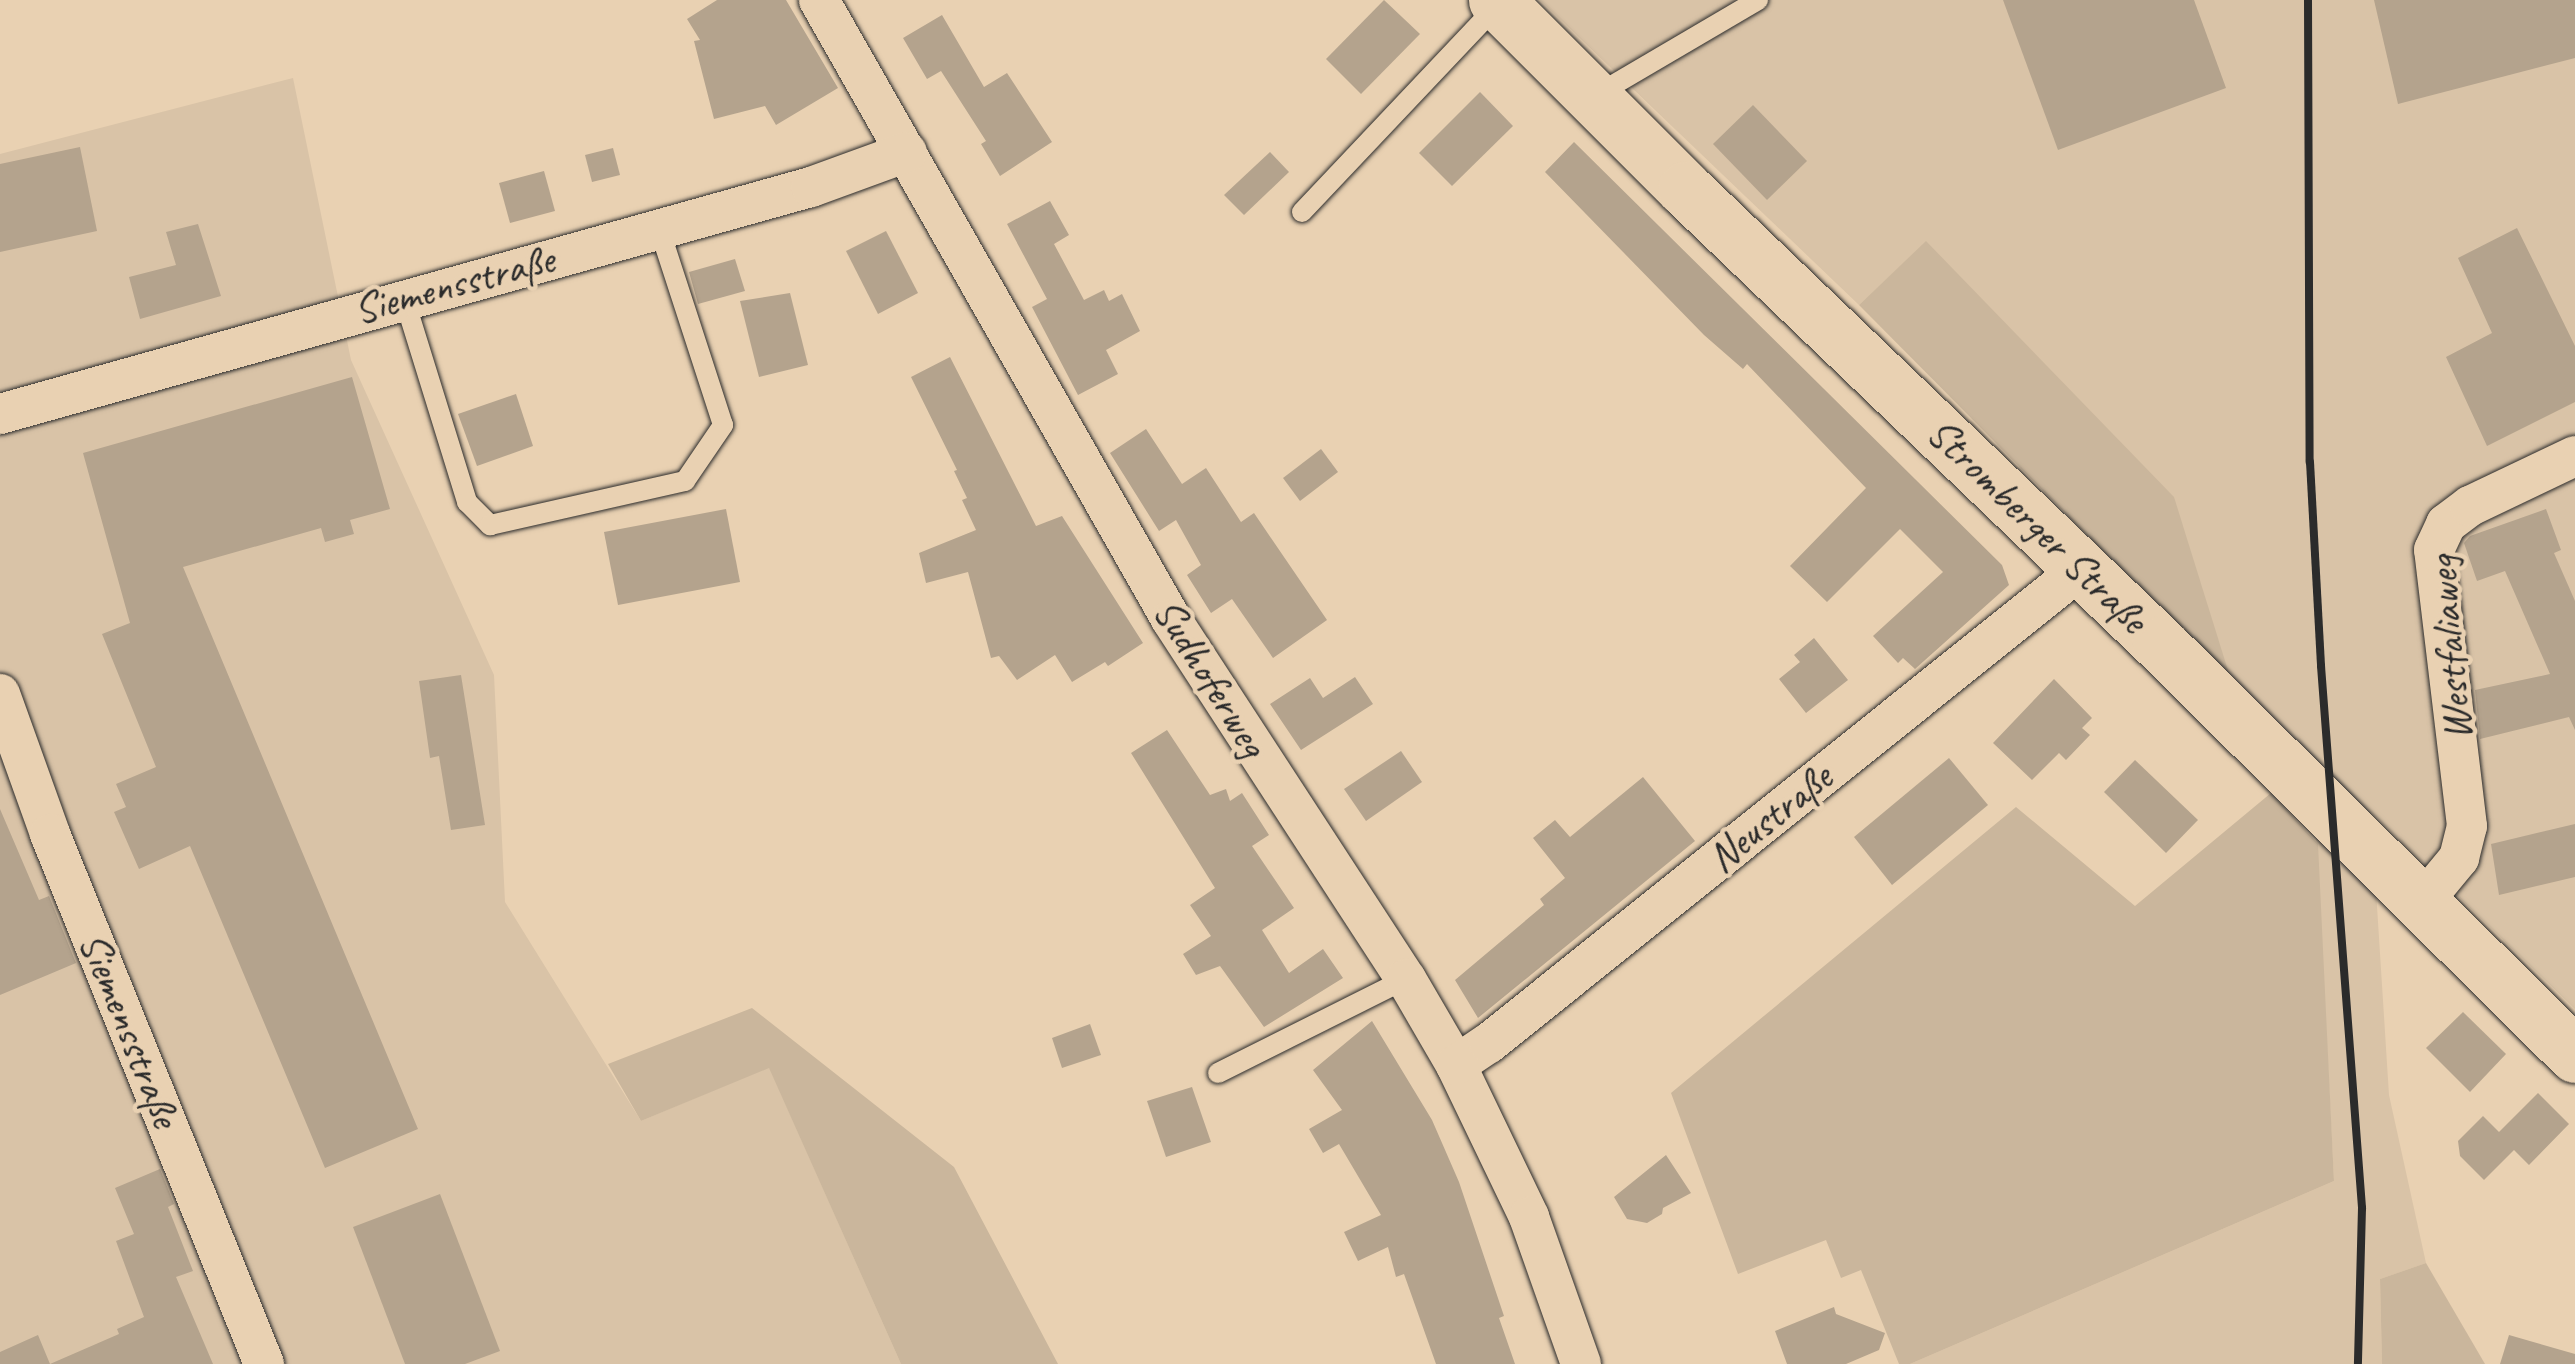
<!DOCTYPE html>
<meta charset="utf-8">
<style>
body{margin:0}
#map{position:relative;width:2575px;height:1364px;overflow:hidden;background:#e9d1b2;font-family:Caveat,sans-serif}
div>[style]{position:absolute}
.built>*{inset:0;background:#d9c3a7}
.green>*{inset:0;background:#cab69c}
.building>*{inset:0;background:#b4a38d}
.roads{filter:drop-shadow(0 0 2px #2b2b2b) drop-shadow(0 0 2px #2b2b2b)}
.lane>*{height:20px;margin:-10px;padding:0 10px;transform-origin:10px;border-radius:10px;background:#e9d1b2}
.street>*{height:40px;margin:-20px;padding:0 20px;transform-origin:20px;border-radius:20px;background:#e9d1b2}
.secondary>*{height:55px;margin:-27.5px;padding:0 27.5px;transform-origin:27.5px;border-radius:27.5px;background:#e9d1b2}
.rail>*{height:8px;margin:-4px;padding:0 4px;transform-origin:4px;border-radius:4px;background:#2b2b2b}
span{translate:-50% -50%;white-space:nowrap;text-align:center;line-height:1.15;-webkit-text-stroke:9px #e9d1b2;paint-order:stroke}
.street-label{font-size:42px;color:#2b2b2b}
</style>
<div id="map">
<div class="built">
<div style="clip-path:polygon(1540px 0,2575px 0,2575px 1009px,2371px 812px,2389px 1095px,2426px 1263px,2380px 1279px,2382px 1364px,1910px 1364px,2334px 1181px,2312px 757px,2231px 680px,1926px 242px,1859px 305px)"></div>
<div style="clip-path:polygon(293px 78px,351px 360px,494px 675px,505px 902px,641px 1121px,769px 1067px,901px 1364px,0 1364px,0 154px)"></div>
</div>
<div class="green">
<div style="clip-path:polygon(1926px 241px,2174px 497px,2231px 680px,1859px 305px)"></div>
<div style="clip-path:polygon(2271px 793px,2318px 844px,2334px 1181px,1910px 1364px,1899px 1364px,1861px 1270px,1841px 1278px,1826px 1240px,1738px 1274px,1671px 1093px,2016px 807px,2135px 906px)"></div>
<div style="clip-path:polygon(752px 1008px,954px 1167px,1058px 1364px,901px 1364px,769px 1068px,641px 1121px,608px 1064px)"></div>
<div style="clip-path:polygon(2426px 1263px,2485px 1364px,2382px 1364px,2380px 1279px)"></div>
</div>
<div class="building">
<div style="clip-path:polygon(717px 0,786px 0,838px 88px,776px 125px,765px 106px,714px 119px,694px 41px,700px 40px,687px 19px)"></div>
<div style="clip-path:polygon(1384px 0,1420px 34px,1361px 94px,1326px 59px)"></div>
<div style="clip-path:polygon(2003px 0,2194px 0,2226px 88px,2058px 150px)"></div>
<div style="clip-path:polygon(2374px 0,2575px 0,2575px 58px,2398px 104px)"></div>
<div style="clip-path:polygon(942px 15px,984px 87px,1007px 73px,1052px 142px,1000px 176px,981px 144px,986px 141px,941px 71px,927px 79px,903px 38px)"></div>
<div style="clip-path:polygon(1480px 92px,1513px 126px,1452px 186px,1419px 153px)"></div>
<div style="clip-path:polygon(1753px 105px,1807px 161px,1767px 200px,1713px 144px)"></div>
<div style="clip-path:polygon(1574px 142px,2002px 565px,2009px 585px,1915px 669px,1903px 658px,1898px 663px,1873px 636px,1943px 572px,1900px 529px,1827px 602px,1790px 566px,1866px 488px,1747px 364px,1743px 369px,1704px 335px,1545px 172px)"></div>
<div style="clip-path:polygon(80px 147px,97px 231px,0 252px,0 164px)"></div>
<div style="clip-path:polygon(613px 148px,620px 175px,592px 182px,585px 155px)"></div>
<div style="clip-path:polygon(1270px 152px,1289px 172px,1244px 215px,1224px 195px)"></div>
<div style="clip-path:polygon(544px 171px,555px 211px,510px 223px,499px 183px)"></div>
<div style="clip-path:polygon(1050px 201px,1069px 235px,1054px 244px,1084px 300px,1104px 290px,1109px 301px,1122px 294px,1140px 331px,1106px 350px,1118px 374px,1078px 395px,1032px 307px,1047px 299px,1007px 224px)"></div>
<div style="clip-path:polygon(198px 224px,221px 296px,140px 319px,129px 277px,176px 265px,166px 232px)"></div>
<div style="clip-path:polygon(2517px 228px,2575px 346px,2575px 402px,2487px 446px,2446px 357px,2492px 333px,2458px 258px)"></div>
<div style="clip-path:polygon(886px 231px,918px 293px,878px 314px,846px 251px)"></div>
<div style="clip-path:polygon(735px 259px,745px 291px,698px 304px,689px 272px)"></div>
<div style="clip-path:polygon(790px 293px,808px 365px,759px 377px,740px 301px)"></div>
<div style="clip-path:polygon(950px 357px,1036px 526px,1062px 516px,1143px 643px,1108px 666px,1105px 662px,1072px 682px,1055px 655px,1017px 680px,999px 656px,991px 658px,968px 572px,926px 583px,919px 553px,976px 530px,962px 500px,967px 498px,954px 471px,957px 470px,911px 377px)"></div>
<div style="clip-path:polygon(352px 377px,390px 509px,350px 520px,354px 534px,325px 542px,321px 528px,183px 567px,418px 1129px,325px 1168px,190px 846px,139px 869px,114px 812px,126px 807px,116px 784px,156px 767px,102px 634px,130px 623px,83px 453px)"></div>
<div style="clip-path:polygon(516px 394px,533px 446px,477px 466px,458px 414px)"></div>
<div style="clip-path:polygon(1146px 429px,1182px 484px,1206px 468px,1241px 522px,1254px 513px,1327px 620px,1273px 658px,1232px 599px,1211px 613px,1187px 575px,1201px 565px,1176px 520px,1159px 531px,1110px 453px)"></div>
<div style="clip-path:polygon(1321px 449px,1338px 472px,1300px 501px,1283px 478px)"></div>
<div style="clip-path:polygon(726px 509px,740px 582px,618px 605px,604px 532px)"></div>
<div style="clip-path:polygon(2546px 509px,2561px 550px,2554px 553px,2575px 601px,2575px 730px,2569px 717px,2480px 739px,2475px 690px,2550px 674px,2505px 571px,2477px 581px,2464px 543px,2470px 536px)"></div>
<div style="clip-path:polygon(1814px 638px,1848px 680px,1806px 713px,1779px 679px,1800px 662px,1794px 655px)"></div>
<div style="clip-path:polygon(461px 675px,485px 825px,451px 830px,439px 756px,430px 758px,419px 681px)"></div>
<div style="clip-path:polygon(1355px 677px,1373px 704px,1301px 750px,1270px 704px,1310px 678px,1323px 698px)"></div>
<div style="clip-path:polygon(2054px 679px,2092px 718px,2082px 728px,2090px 735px,2066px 760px,2059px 753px,2032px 780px,1993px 743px)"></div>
<div style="clip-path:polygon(1167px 730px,1210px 795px,1226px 789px,1230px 801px,1242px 793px,1269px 835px,1252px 846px,1294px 908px,1262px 930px,1289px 973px,1323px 949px,1343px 978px,1264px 1027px,1220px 966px,1196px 975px,1183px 954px,1211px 936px,1190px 905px,1215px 888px,1131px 753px)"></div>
<div style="clip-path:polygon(1401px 751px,1422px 782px,1366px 821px,1344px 789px)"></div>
<div style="clip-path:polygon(1949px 758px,1988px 805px,1892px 885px,1854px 837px)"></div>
<div style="clip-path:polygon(2135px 760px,2198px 820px,2166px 853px,2104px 792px)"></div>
<div style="clip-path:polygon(1643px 777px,1695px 841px,1478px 1018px,1455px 980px,1544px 905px,1540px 899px,1565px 878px,1533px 838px,1555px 820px,1570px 837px)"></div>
<div style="clip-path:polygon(0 809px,39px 900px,49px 896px,76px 963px,0 995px)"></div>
<div style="clip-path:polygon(2575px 824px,2575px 877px,2499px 895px,2491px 844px)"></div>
<div style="clip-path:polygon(2463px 1012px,2506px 1054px,2470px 1092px,2426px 1048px)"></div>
<div style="clip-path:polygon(1372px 1021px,1432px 1120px,1459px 1182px,1504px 1316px,1499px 1318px,1515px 1364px,1436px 1364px,1404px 1274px,1396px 1277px,1388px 1247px,1358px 1261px,1344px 1232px,1381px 1215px,1339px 1144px,1323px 1153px,1309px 1129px,1342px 1110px,1313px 1070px)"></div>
<div style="clip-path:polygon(1090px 1024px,1101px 1055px,1062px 1068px,1052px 1038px)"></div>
<div style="clip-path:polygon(1192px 1087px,1211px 1142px,1166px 1157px,1147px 1101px)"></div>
<div style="clip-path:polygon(2538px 1093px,2569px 1124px,2529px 1165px,2514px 1150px,2484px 1180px,2460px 1156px,2458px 1141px,2483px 1116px,2499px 1132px)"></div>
<div style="clip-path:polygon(1666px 1155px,1691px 1193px,1663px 1208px,1662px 1214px,1647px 1223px,1627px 1219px,1614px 1197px)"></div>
<div style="clip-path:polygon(160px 1169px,174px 1204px,168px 1207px,193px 1271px,176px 1277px,213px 1364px,0 1364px,0 1352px,38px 1335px,50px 1364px,119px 1334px,117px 1329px,144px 1317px,116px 1241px,134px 1234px,115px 1188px)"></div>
<div style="clip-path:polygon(440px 1194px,500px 1351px,465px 1364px,405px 1364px,353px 1227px)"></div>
<div style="clip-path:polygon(1834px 1307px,1836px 1314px,1885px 1333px,1879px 1350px,1846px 1364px,1787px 1364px,1775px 1331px)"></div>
<div style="clip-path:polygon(2509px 1335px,2575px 1354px,2575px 1364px,2500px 1364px)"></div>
</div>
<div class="roads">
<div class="lane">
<div style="left:1596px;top:95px;width:188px;rotate:-30.4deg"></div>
<div style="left:1302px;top:212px;width:285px;rotate:-46.6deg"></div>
<div style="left:404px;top:298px;width:214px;rotate:72.8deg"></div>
<div style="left:467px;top:502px;width:33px;rotate:45deg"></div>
<div style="left:490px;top:525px;width:200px;rotate:-12.7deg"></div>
<div style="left:685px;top:481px;width:68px;rotate:-55.8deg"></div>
<div style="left:723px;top:425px;width:207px;rotate:-108deg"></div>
<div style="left:1218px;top:1073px;width:210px;rotate:-26.6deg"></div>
</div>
<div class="street">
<div style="left:819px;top:0;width:712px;rotate:60.37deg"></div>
<div style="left:1171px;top:619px;width:430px;rotate:56.9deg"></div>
<div style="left:1406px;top:979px;width:99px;rotate:59.8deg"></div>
<div style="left:1456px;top:1065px;width:169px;rotate:64.3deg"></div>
<div style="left:1529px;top:1217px;width:156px;rotate:70.5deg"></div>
<div style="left:0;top:414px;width:842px;rotate:-15.64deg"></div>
<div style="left:811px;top:187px;width:102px;rotate:-20deg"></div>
<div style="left:0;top:694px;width:149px;rotate:70.3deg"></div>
<div style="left:50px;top:834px;width:572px;rotate:68.01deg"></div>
<div style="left:2421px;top:904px;width:60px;rotate:-50.4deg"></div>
<div style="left:2459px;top:858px;width:33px;rotate:-76deg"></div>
<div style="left:2467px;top:826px;width:278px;rotate:-96.8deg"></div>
<div style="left:2434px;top:550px;width:29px;rotate:-65deg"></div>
<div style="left:2446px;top:524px;width:30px;rotate:-37deg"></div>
<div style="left:2470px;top:506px;width:116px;rotate:-25.5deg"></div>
<div style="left:1456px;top:1065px;width:40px;rotate:-34deg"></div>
<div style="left:1489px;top:1043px;width:760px;rotate:-38.7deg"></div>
</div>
<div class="secondary">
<div style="left:1496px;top:0;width:267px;rotate:45deg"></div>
<div style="left:1685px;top:189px;width:658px;rotate:43.77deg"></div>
<div style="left:2160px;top:644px;width:584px;rotate:44.72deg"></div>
</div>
</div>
<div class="rail">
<div style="left:2308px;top:0;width:462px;rotate:89.8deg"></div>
<div style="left:2310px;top:462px;width:204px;rotate:86.9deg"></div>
<div style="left:2321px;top:666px;width:544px;rotate:85.67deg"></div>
<div style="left:2362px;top:1208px;width:156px;rotate:91.5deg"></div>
</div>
<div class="street-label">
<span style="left:454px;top:285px;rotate:-15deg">Siemensstraße</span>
<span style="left:2037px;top:526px;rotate:44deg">Stromberger Straße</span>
<span style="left:2450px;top:648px;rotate:-95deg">Westfaliaweg</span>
<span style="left:1210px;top:678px;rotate:58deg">Sudhoferweg</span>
<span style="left:1770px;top:818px;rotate:-39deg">Neustraße</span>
<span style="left:129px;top:1030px;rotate:68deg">Siemensstraße</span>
</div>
</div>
